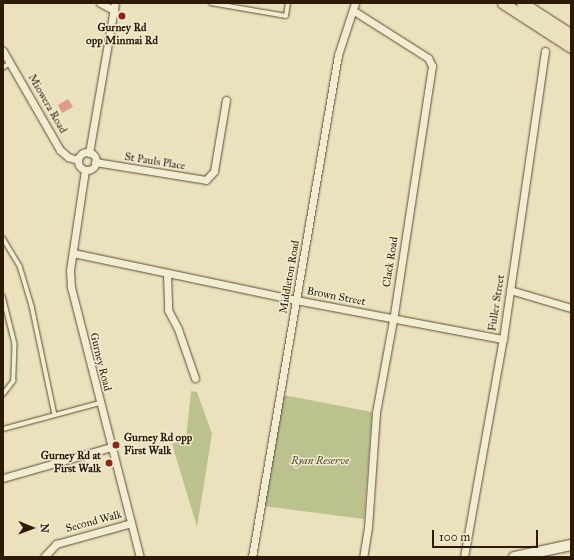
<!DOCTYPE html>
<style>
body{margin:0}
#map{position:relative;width:574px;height:560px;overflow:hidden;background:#ebe1bc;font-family:"IM FELL Great Primer",serif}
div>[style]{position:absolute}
.green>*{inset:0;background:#bbc28e}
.building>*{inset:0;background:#dd9c89}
.roads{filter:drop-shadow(0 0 1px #5c4c32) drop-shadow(0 0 1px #5c4c32)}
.lane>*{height:3.5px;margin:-1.75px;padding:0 1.75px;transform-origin:1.75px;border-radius:1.75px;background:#f2ecd3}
.street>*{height:7px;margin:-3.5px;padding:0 3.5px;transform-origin:3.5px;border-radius:3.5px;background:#f2ecd3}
.street>.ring{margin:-3.5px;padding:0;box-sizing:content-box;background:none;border:7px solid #f2ecd3;border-radius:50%}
.secondary>*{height:10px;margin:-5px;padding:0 5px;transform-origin:5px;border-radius:5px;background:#f2ecd3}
.primary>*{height:11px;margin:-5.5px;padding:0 5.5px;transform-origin:5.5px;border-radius:5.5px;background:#ebe1bc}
.dots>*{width:11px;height:11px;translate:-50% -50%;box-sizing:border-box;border:2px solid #f2ecd3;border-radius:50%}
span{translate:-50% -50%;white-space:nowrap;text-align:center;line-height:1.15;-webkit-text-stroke:3px #f2ecd3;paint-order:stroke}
.poi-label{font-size:11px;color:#2d1a04;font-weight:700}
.left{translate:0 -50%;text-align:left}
.right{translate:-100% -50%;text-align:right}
.street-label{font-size:11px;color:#2d1a04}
.park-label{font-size:11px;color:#584c2d;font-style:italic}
.frame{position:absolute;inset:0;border:4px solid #2d1a04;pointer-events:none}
.north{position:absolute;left:12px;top:508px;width:40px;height:40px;-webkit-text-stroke:3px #f2ecd3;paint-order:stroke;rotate:91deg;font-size:11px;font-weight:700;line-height:16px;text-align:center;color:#2d1a04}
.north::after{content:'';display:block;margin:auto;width:14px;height:18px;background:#2d1a04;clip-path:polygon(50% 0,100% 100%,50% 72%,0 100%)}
.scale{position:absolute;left:432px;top:530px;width:106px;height:18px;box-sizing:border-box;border:2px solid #2d1a04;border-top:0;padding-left:5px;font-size:12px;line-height:14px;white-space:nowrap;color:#2d1a04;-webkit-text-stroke:3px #f2ecd3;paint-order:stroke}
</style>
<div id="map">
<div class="green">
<div style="clip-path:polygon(191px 391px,197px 392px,212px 434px,197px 527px,172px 444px,186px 439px)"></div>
<div style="clip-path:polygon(283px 395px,372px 412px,364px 519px,263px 506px)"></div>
</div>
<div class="building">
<div style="clip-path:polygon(68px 99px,73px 107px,62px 113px,58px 105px)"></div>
</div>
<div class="roads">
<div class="lane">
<div style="left:211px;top:3px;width:76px;rotate:9.8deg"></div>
<div style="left:286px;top:16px;width:13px;rotate:-81deg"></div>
<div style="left:3px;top:68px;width:9px;rotate:-36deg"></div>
<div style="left:3px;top:238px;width:33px;rotate:59deg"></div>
<div style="left:20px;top:266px;width:42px;rotate:73.3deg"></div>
<div style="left:32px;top:306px;width:111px;rotate:78.1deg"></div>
<div style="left:3px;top:296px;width:49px;rotate:76deg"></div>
<div style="left:15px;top:344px;width:37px;rotate:92deg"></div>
<div style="left:14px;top:381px;width:18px;rotate:128deg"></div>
<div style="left:3px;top:429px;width:100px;rotate:-15deg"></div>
</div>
<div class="street">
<div style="left:100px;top:3px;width:16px;rotate:27deg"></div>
<div style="left:354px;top:11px;width:88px;rotate:32.4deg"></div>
<div style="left:428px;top:58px;width:9px;rotate:63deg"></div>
<div style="left:432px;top:66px;width:257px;rotate:98.7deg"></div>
<div style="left:393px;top:320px;width:95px;rotate:100.4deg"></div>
<div style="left:376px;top:413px;width:114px;rotate:94deg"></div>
<div style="left:368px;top:527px;width:30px;rotate:99deg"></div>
<div style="left:3px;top:51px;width:114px;rotate:60.1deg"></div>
<div style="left:60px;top:150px;width:11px;rotate:41deg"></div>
<div style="left:68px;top:157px;width:10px;rotate:17deg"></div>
<div class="ring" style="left:78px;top:152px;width:11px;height:11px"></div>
<div style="left:89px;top:153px;width:152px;rotate:-80.2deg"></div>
<div style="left:95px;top:162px;width:112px;rotate:9.2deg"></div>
<div style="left:206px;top:180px;width:12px;rotate:-48deg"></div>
<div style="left:214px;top:171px;width:72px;rotate:-80.4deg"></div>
<div style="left:85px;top:170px;width:101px;rotate:98.5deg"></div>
<div style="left:70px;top:270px;width:17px;rotate:87deg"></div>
<div style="left:71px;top:287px;width:279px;rotate:75.7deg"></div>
<div style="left:73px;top:253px;width:233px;rotate:11.9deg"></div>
<div style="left:301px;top:301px;width:206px;rotate:10.7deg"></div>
<div style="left:167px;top:274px;width:36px;rotate:88deg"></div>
<div style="left:168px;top:310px;width:21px;rotate:62deg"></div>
<div style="left:178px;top:329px;width:52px;rotate:70.9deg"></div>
<div style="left:510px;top:290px;width:64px;rotate:16.4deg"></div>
<div style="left:3px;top:478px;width:112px;rotate:-16deg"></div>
<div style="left:44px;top:557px;width:18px;rotate:-47deg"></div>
<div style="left:56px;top:544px;width:78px;rotate:-15.6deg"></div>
<div style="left:252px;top:557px;width:509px;rotate:-80.28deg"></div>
<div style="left:338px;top:55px;width:55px;rotate:-71.9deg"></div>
<div style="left:464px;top:557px;width:221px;rotate:-79.9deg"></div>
<div style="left:503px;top:339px;width:291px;rotate:-81.7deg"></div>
</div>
<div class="secondary">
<div style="left:514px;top:557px;width:58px;rotate:-11.9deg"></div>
</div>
<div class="primary">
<div style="left:503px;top:3px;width:81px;rotate:32.9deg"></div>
<div style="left:522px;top:3px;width:59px;rotate:33.1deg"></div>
</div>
</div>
<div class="dots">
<div style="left:122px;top:16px;background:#8f2418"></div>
<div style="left:116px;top:445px;background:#8f2418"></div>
<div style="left:109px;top:463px;background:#8f2418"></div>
</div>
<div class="poi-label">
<span style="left:122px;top:35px">Gurney Rd<br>opp Minmai Rd</span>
<span class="left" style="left:124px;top:445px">Gurney Rd opp<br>First Walk</span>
<span class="right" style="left:101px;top:463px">Gurney Rd at<br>First Walk</span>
</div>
<div class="street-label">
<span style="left:47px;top:104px;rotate:60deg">Miowera Road</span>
<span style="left:155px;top:162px;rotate:9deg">St Pauls Place</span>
<span style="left:391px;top:262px;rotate:-81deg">Clack Road</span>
<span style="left:290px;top:277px;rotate:-80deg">Middleton Road</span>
<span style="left:336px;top:297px;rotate:11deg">Brown Street</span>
<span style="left:497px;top:303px;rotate:-81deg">Fuller Street</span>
<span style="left:100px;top:362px;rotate:76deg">Gurney Road</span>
<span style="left:94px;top:522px;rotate:-15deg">Second Walk</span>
</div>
<div class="park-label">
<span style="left:320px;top:461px">Ryan Reserve</span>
</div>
<div class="frame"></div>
<div class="north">N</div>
<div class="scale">100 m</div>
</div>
